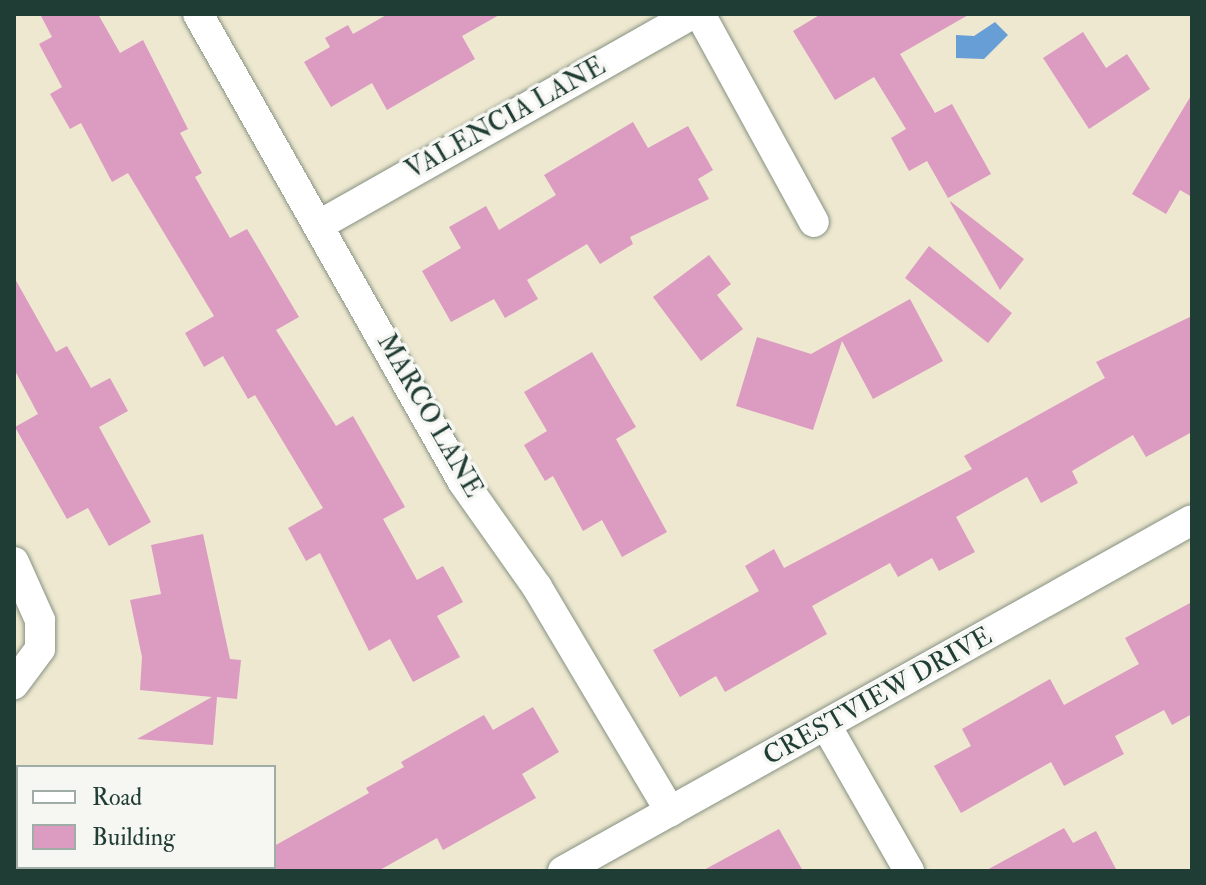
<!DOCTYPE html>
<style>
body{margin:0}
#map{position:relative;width:1206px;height:885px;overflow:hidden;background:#eee8d0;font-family:"IM FELL Double Pica",serif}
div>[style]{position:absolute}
.water>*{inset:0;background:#679ed5}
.building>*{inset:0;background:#dc9bc0}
.roads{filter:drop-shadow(0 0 2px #869282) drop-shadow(0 0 2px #869282)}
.minor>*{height:30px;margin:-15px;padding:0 15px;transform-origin:15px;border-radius:15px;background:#fff}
span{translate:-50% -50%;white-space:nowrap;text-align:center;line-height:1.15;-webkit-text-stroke:7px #f6f6f2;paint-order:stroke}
.street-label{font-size:26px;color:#1f3d34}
.frame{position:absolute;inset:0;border:16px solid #1f3d34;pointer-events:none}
.legend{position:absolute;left:16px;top:765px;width:260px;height:104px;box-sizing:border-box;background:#f6f6f2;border:2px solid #a0aca6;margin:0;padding:10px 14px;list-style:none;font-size:24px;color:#1f3d34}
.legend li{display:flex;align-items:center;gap:16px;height:40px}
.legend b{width:40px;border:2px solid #a0aca6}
</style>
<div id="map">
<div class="water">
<div style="clip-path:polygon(995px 22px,1008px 35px,984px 59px,956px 58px,956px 35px,974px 36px)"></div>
</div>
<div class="building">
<div style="clip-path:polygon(40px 14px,98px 14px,120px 53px,143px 40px,188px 129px,180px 133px,202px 173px,195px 177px,230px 238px,247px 229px,299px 317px,276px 330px,336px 426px,353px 416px,405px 507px,383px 519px,417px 580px,443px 566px,463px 602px,437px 616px,460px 657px,413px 682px,390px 639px,369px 651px,320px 553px,306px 561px,288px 528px,323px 508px,255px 395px,248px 399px,223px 356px,204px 367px,185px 333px,214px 316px,128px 173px,112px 182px,81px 123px,70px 129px,50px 94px,62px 87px,39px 44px,52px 37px)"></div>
<div style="clip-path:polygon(388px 14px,501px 14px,462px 36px,475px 59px,387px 110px,372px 83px,331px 107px,304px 62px,330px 47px,325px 38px,348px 25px,353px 34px)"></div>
<div style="clip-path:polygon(821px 14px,970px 14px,900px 54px,935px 113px,952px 104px,991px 174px,948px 198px,927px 161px,909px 171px,891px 138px,906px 129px,874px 77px,835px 100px,793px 31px)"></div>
<div style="clip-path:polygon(1083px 32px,1106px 68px,1127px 54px,1150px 89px,1089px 129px,1043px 58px)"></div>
<div style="clip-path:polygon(1192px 94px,1192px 197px,1180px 190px,1166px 214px,1132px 194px)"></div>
<div style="clip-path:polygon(633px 122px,648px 148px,688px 126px,713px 170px,698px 179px,709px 199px,630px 237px,633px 244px,600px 264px,587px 244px,527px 280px,538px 299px,505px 318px,494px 299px,451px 322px,422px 271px,461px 248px,449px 227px,486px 206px,499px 230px,556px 195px,544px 175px)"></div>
<div style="clip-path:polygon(950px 201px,1024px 259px,1000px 290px,950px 202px)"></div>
<div style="clip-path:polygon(929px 246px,1012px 313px,988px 343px,905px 278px)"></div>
<div style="clip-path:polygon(709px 255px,731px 284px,717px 295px,743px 329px,701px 361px,653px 297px)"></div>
<div style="clip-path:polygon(14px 277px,56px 352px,67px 346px,91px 388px,110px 378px,128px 411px,99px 427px,151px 522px,109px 546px,88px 508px,67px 519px,15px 427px,38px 414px,14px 369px)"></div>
<div style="clip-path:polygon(910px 299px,943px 361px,873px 399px,842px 341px,813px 430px,736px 406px,757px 337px,811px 354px)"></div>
<div style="clip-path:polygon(1192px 316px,1192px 432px,1146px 457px,1133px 435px,1072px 471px,1078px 483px,1041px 503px,1027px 477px,956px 517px,975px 552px,939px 571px,932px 558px,898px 577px,890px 563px,812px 606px,827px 634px,725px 692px,716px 676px,680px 697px,653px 650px,759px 591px,745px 566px,774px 549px,784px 568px,972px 469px,964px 456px,1105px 378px,1096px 362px)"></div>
<div style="clip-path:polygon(592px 352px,636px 427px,616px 439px,667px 532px,622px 557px,602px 520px,583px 531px,553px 476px,545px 481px,524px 445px,547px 431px,524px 392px)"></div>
<div style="clip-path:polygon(203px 534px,230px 659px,241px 660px,237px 699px,217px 697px,213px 745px,137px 739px,212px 697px,140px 690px,142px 657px,130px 600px,161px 594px,151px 545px)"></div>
<div style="clip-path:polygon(1192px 602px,1192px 714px,1172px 725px,1164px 710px,1115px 736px,1124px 754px,1064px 786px,1051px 762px,961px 813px,934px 766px,971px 746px,962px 729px,1050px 679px,1064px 705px,1139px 664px,1125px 638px)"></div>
<div style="clip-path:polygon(533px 707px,559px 752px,522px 774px,536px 798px,443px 850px,437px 838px,378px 871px,274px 871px,274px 846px,369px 793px,366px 788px,404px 767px,401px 762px,484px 715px,493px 730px)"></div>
<div style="clip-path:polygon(1064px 828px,1073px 843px,1096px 831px,1117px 871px,985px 871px)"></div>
<div style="clip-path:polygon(779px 829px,803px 871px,702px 871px)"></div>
</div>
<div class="roads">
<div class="minor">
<div style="left:198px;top:14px;width:538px;rotate:60.48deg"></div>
<div style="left:463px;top:482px;width:128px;rotate:54.8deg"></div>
<div style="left:537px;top:587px;width:261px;rotate:59.3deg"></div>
<div style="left:700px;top:14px;width:237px;rotate:61.3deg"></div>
<div style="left:321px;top:224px;width:426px;rotate:-29.5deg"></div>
<div style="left:14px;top:562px;width:64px;rotate:65.9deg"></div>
<div style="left:40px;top:620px;width:29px;rotate:90deg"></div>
<div style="left:40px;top:649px;width:44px;rotate:126.6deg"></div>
<div style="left:827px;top:727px;width:166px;rotate:60.3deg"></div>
<div style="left:563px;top:871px;width:720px;rotate:-29.16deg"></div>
</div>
</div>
<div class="street-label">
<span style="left:506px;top:119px;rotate:-29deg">VALENCIA LANE</span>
<span style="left:429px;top:416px;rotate:60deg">MARCO LANE</span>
<span style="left:878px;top:697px;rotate:-29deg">CRESTVIEW DRIVE</span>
</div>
<div class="frame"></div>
<ul class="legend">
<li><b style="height:10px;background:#fff"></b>Road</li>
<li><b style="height:22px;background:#dc9bc0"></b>Building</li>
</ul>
</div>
